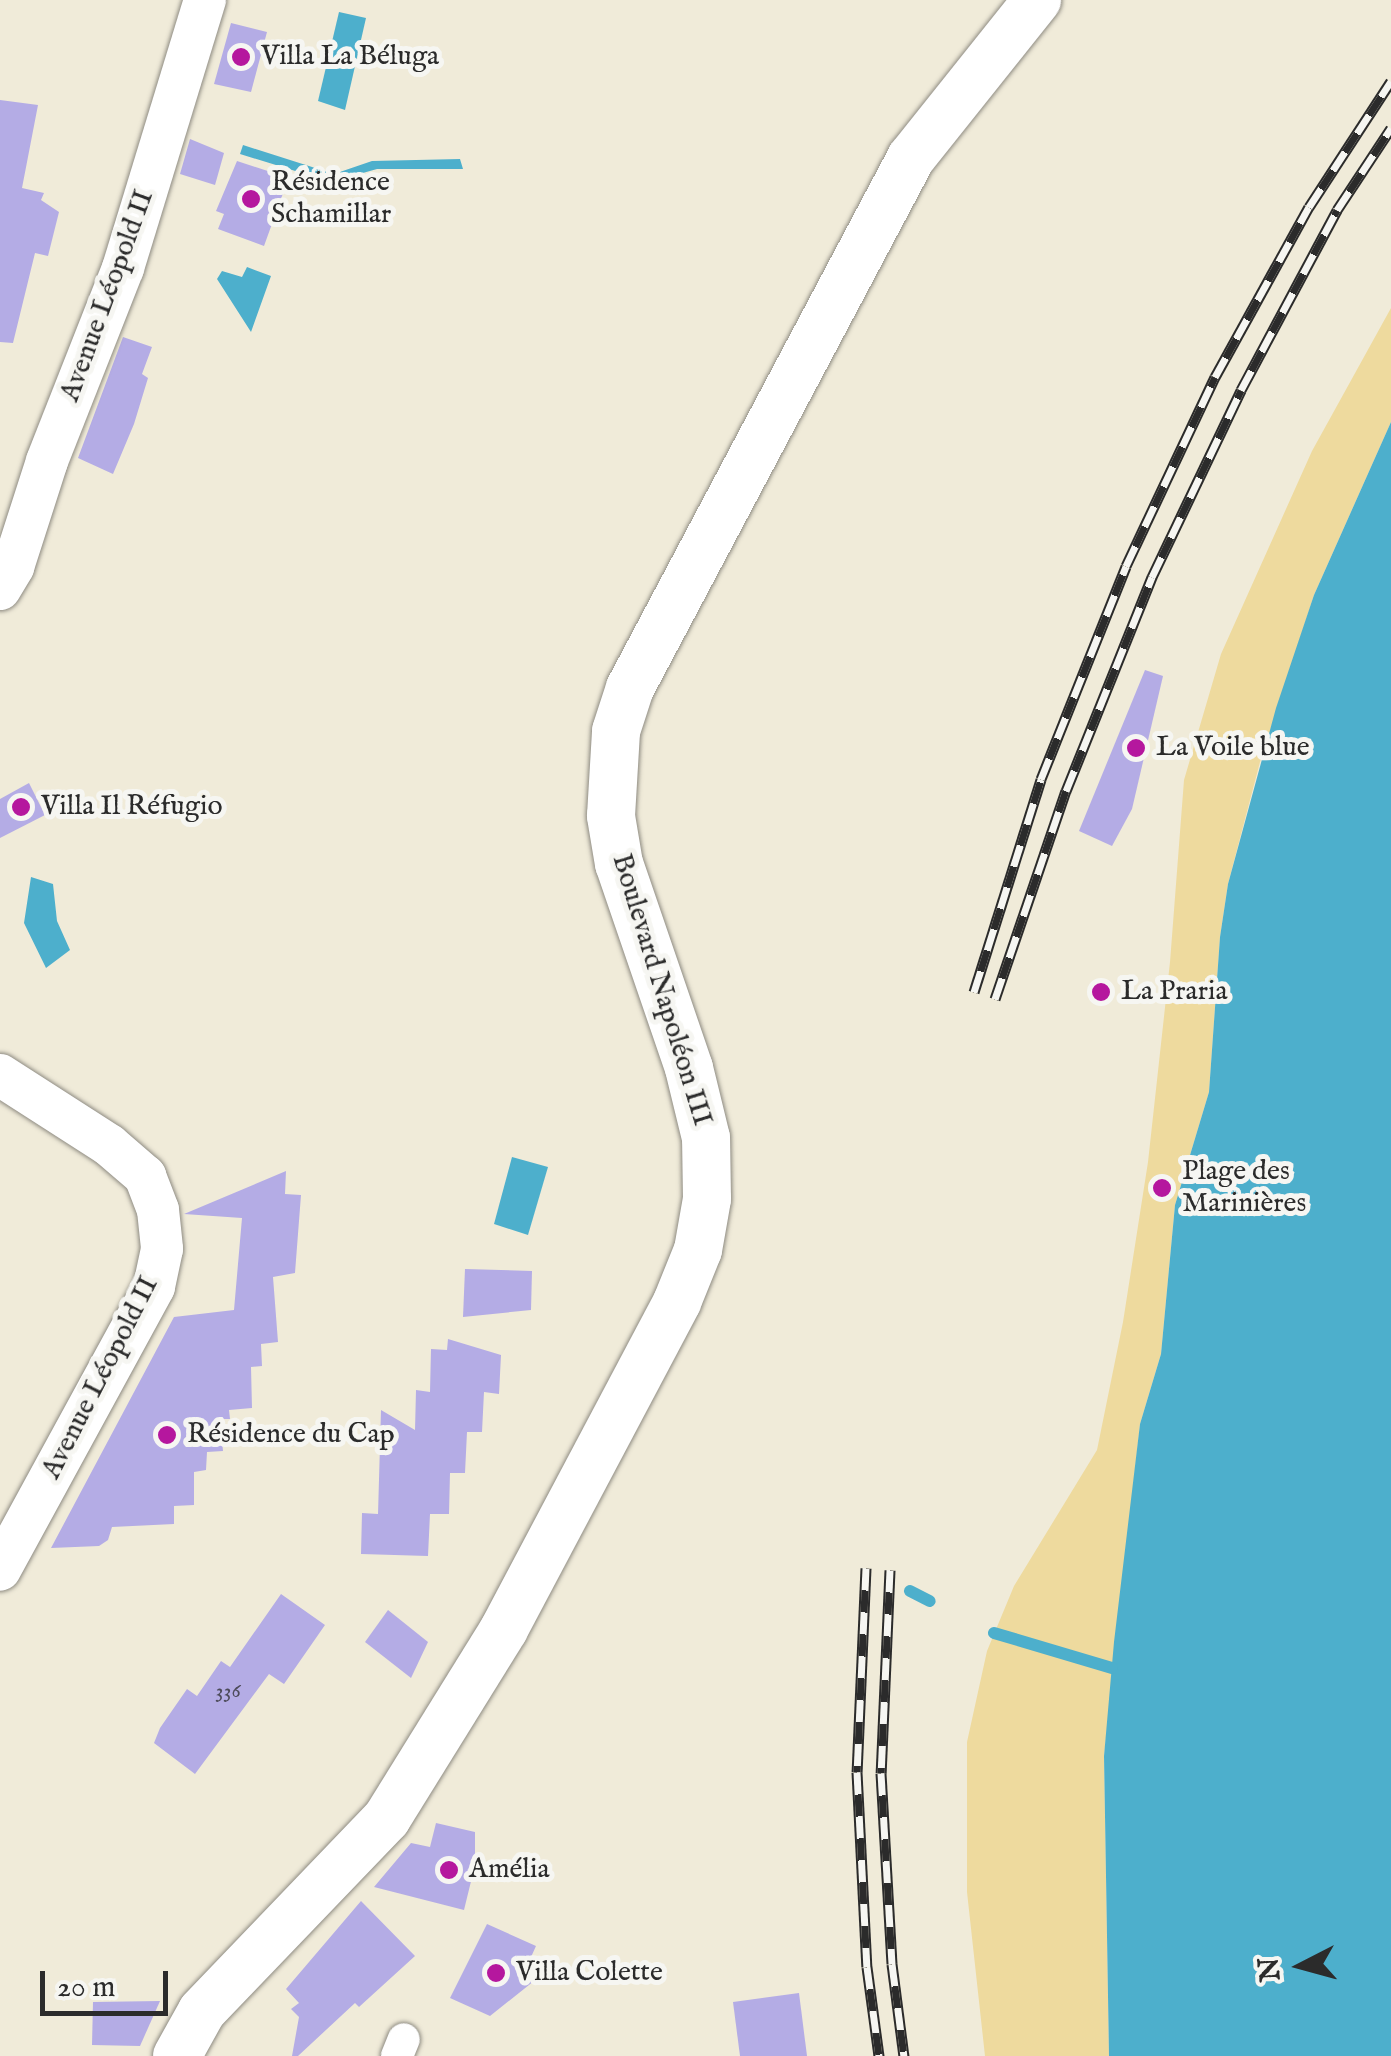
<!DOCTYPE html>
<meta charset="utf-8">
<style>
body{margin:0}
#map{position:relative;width:1391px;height:2056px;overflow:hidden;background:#f0ebd9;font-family:"IM FELL English",serif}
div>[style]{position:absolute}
.sand>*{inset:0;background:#eeda9e}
.water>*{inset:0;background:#4dafcc}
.stream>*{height:12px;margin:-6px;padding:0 6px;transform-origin:6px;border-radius:6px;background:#4dafcc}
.building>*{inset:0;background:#b4ace5}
.roads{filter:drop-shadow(0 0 2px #8e8b82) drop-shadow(0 0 2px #8e8b82)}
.minor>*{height:32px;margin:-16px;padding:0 16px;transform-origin:16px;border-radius:16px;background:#fff}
.tertiary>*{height:42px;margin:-21px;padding:0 21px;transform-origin:21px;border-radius:21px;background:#fff}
.secondary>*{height:48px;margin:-24px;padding:0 24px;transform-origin:24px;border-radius:24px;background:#fff}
.rail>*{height:11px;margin-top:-5.5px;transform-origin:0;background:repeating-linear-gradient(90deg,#f6f6f2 0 22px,#2b2b2b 0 44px);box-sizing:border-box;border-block:2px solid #2b2b2b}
.dots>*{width:28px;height:28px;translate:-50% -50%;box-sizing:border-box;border:5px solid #f6f6f2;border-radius:50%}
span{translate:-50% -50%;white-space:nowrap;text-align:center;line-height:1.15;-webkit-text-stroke:10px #f6f6f2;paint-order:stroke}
.number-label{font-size:22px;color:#4d4b5a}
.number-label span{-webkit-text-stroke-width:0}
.poi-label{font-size:28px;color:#2b2b2b}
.left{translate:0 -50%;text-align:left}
.street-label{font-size:28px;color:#2b2b2b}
.north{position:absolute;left:1251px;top:1916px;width:100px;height:100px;-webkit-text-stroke:8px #f6f6f2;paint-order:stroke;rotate:264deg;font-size:28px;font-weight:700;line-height:40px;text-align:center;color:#2b2b2b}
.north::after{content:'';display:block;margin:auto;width:35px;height:45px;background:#2b2b2b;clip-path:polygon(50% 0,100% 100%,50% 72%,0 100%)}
.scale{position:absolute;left:40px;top:1971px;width:128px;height:45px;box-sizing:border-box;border:5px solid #2b2b2b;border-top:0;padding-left:12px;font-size:30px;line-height:35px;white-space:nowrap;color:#2b2b2b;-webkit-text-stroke:8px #f6f6f2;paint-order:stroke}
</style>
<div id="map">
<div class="sand">
<div style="clip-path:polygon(1391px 308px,1391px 422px,1314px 595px,1260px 762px,1228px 884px,1220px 937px,1209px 1092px,1175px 1205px,1161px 1354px,1140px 1424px,1104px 1756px,1109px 2056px,985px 2056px,967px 1892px,967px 1742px,987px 1651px,1014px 1586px,1097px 1450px,1123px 1322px,1148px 1162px,1170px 962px,1184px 780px,1221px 654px,1312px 451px)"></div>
</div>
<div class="water">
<div style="clip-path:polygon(339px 12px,366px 18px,345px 110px,318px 101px)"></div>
<div style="clip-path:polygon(243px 145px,334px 174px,372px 161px,460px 159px,463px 169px,377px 169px,331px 182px,240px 154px)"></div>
<div style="clip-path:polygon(247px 267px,271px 276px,251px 332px,217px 279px,222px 271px,242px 277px)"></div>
<div style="clip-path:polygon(1391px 422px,1391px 2056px,1109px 2056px,1104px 1756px,1114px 1642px,1140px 1424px,1161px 1354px,1175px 1205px,1209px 1092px,1220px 937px,1228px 884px,1276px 708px,1314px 595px)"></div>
<div style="clip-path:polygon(31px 877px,53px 884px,57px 921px,70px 950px,46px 968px,24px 923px)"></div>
<div style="clip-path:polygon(512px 1157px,548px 1167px,528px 1235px,494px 1224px)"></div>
</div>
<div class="stream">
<div style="left:910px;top:1591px;width:22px;rotate:27deg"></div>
<div style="left:994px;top:1633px;width:123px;rotate:16.5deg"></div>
</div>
<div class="building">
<div style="clip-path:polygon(231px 23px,267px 32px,251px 92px,214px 84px)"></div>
<div style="clip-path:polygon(0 100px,38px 105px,22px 188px,44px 193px,41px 200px,59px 212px,48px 256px,35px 253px,13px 343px,0 342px)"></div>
<div style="clip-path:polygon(190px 139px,224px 153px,215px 185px,180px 174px)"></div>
<div style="clip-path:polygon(237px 161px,280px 175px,277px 182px,286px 185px,264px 246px,218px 229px,224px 214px,216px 211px)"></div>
<div style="clip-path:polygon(123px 337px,152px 347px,142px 374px,148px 378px,134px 424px,113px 474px,78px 458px)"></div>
<div style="clip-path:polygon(1145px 670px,1163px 676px,1132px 809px,1112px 846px,1079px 831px)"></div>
<div style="clip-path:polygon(29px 783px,45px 815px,0 838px,0 799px)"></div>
<div style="clip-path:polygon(286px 1171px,285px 1194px,301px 1195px,295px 1273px,273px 1277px,278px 1342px,261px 1344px,262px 1366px,251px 1367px,252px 1408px,229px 1410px,230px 1419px,220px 1419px,223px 1451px,207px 1452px,206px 1470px,194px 1472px,194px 1505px,174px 1506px,174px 1524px,112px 1527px,108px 1540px,99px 1546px,51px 1548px,174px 1317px,234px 1310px,242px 1218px,184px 1214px)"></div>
<div style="clip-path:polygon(465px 1269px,532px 1271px,531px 1310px,463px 1317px)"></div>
<div style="clip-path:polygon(448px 1339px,501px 1355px,499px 1394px,484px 1392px,482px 1432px,467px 1432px,465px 1473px,450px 1473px,449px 1514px,430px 1514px,428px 1556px,361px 1554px,362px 1513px,378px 1514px,381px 1410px,415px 1430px,416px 1390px,430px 1392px,431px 1349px,447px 1350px)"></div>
<div style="clip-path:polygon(281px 1594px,325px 1625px,284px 1684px,269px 1674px,195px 1774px,154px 1743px,160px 1728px,187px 1689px,197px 1696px,221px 1661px,230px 1667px)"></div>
<div style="clip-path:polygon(388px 1610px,428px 1642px,411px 1678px,365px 1642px)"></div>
<div style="clip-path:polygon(436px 1823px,475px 1832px,475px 1865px,464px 1910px,374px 1887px,411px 1843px,430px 1847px)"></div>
<div style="clip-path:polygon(361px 1901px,415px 1956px,359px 2007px,355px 2003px,298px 2056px,292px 2056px,299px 2017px,291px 2009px,299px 2003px,286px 1989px)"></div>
<div style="clip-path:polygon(487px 1924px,536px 1946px,527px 1966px,534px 1981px,490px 2016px,450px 1998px)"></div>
<div style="clip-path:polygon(799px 1993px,807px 2056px,740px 2056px,733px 2002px)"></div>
<div style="clip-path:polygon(160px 2001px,140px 2046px,92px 2045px,93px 2002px)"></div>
</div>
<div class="roads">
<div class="minor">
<div style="left:397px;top:2056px;width:18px;rotate:-68deg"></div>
</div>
<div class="tertiary">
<div style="left:0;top:589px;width:26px;rotate:-59deg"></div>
<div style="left:13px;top:567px;width:111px;rotate:-72.2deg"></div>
<div style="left:47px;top:461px;width:207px;rotate:-68.5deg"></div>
<div style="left:123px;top:268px;width:280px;rotate:-73deg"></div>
<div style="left:0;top:1075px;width:130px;rotate:32.7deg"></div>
<div style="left:109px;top:1145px;width:48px;rotate:40.7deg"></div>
<div style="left:145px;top:1176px;width:36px;rotate:69deg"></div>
<div style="left:158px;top:1210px;width:39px;rotate:84deg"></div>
<div style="left:162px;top:1249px;width:39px;rotate:102deg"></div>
<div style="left:154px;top:1287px;width:322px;rotate:118.6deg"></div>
</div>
<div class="secondary">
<div style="left:177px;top:2056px;width:51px;rotate:-60.9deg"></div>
<div style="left:202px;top:2011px;width:267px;rotate:-46.2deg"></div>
<div style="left:387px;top:1818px;width:222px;rotate:-58.2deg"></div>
<div style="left:504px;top:1629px;width:370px;rotate:-62.1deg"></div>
<div style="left:677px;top:1302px;width:56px;rotate:-68deg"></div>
<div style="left:698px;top:1250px;width:52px;rotate:-80deg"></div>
<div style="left:707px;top:1199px;width:61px;rotate:-90.9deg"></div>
<div style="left:706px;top:1138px;width:72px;rotate:-103.7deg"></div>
<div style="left:689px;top:1068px;width:216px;rotate:-108.9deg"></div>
<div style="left:619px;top:864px;width:49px;rotate:-99.5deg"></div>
<div style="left:611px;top:816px;width:85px;rotate:-86.6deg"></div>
<div style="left:616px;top:731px;width:45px;rotate:-72deg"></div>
<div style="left:630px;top:688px;width:600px;rotate:-62.07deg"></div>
<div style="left:911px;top:158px;width:202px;rotate:-51.4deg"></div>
</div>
</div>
<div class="rail">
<div style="left:974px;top:992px;width:223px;rotate:-72.5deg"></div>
<div style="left:1041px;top:779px;width:229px;rotate:-68.2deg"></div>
<div style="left:1126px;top:566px;width:209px;rotate:-64.8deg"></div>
<div style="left:1215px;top:377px;width:194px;rotate:-61.1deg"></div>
<div style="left:1309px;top:207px;width:150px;rotate:-56.9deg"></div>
<div style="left:995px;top:999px;width:220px;rotate:-71.2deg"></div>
<div style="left:1066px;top:791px;width:231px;rotate:-68.1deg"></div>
<div style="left:1152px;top:577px;width:207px;rotate:-64.5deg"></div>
<div style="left:1241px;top:390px;width:204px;rotate:-61.9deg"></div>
<div style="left:1337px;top:210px;width:98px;rotate:-56.6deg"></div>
<div style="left:866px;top:1568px;width:204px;rotate:92.5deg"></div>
<div style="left:857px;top:1772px;width:195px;rotate:87.1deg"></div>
<div style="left:867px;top:1967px;width:90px;rotate:82.3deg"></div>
<div style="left:890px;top:1570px;width:203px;rotate:92.5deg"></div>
<div style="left:881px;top:1773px;width:191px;rotate:86.7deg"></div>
<div style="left:892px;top:1964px;width:93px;rotate:82.6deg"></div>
</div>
<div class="dots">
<div style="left:241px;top:57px;background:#b5179e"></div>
<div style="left:251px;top:199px;background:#b5179e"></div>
<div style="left:1136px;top:748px;background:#b5179e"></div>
<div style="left:21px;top:807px;background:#b5179e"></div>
<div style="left:1101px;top:992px;background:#b5179e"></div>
<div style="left:1162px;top:1188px;background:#b5179e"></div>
<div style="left:167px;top:1435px;background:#b5179e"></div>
<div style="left:449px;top:1870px;background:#b5179e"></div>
<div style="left:496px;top:1973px;background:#b5179e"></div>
</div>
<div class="number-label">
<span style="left:228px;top:1692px">336</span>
</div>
<div class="poi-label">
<span class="left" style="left:261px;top:57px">Villa La Béluga</span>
<span class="left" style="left:271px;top:199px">Résidence<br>Schamillar</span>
<span class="left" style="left:1156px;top:748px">La Voile blue</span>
<span class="left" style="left:41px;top:807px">Villa Il Réfugio</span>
<span class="left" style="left:1121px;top:992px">La Praria</span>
<span class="left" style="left:1182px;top:1188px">Plage des<br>Marinières</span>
<span class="left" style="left:187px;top:1435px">Résidence du Cap</span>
<span class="left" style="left:469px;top:1870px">Amélia</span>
<span class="left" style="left:516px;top:1973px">Villa Colette</span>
</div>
<div class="street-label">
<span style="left:108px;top:296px;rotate:-70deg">Avenue Léopold II</span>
<span style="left:661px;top:990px;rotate:73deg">Boulevard Napoléon III</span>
<span style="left:101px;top:1378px;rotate:-63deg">Avenue Léopold II</span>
</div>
<div class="north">N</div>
<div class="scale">20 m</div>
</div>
